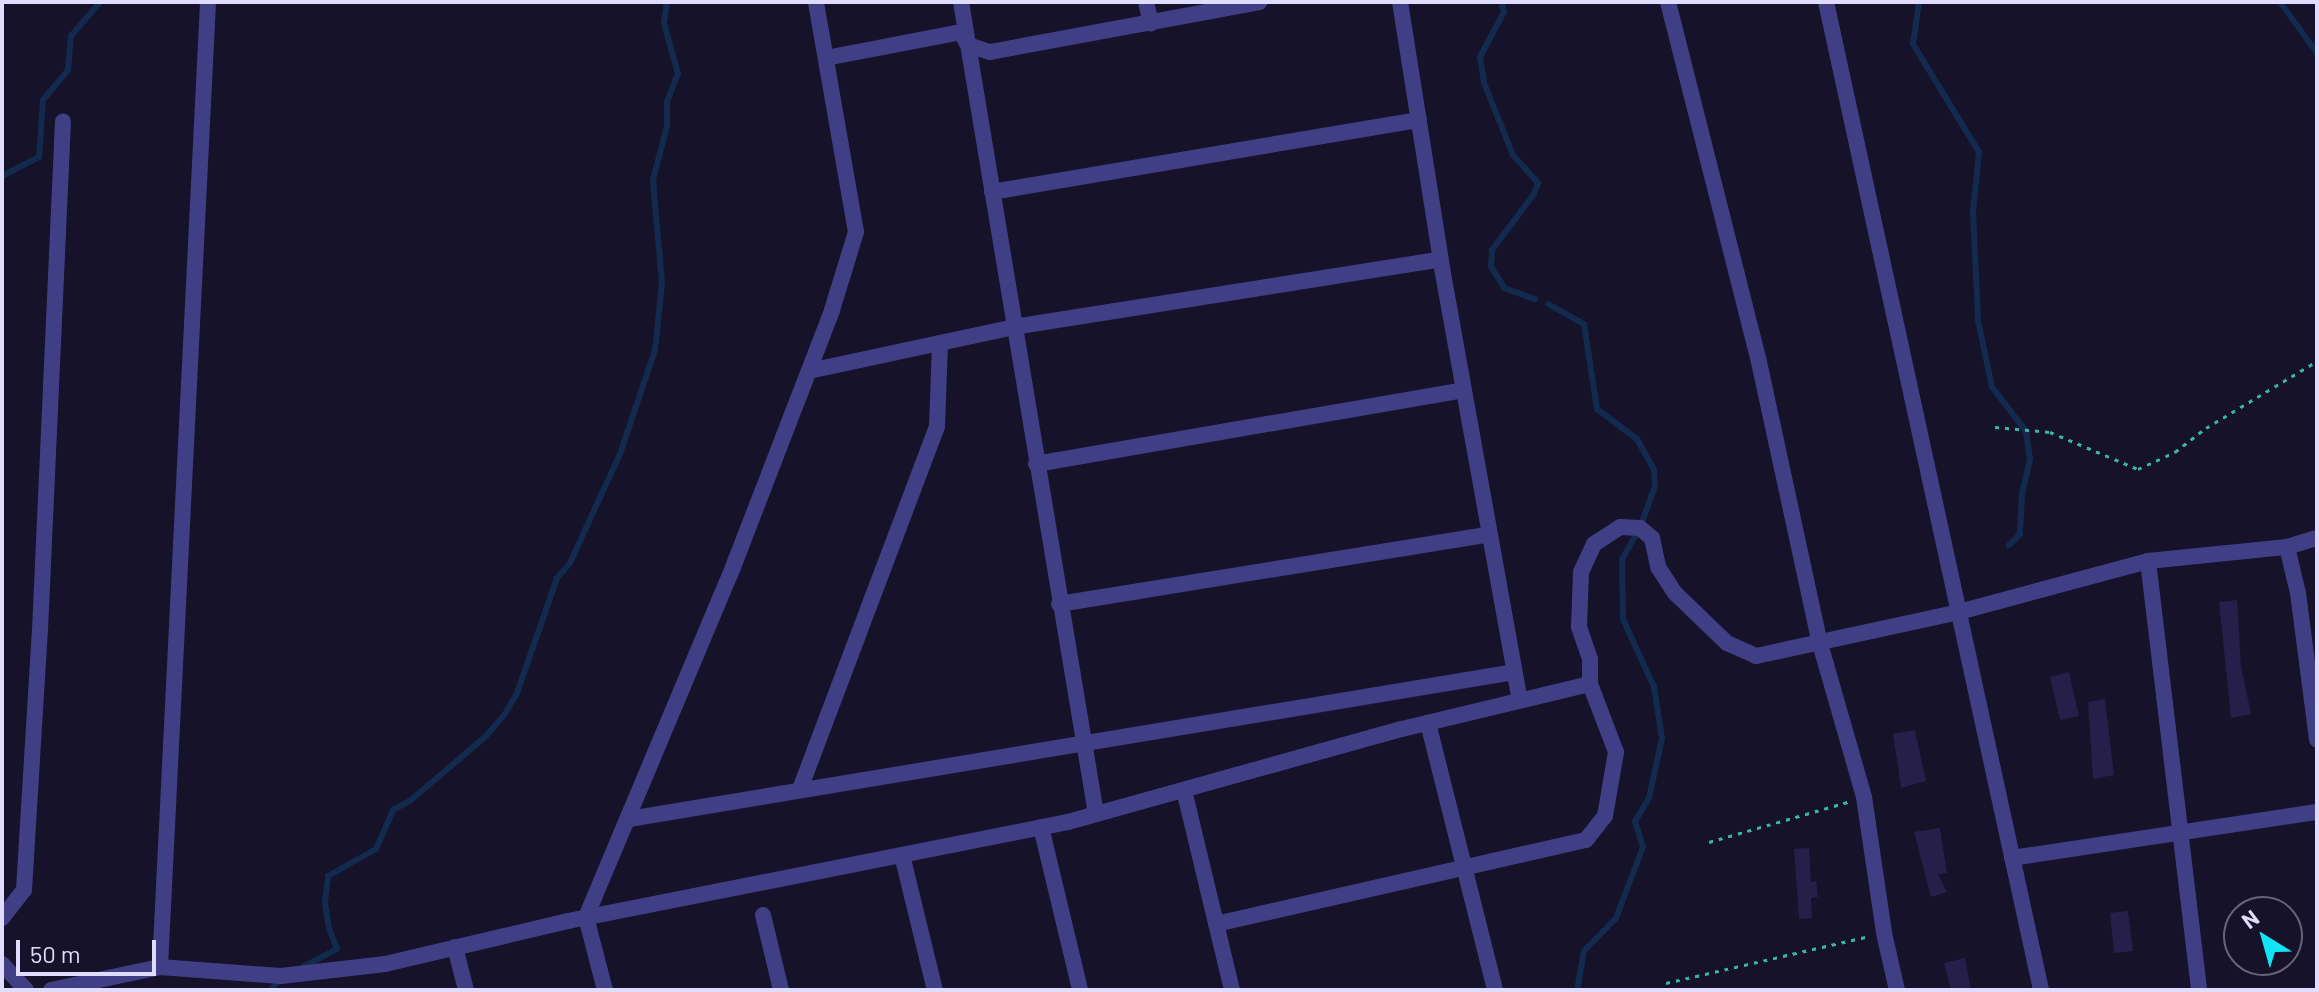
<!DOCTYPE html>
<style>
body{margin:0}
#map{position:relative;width:2319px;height:992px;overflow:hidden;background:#151229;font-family:Barlow,sans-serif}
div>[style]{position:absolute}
.stream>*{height:6px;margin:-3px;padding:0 3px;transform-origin:3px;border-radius:3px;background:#122a4e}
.building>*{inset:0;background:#261f4a}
.path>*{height:3px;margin-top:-1.5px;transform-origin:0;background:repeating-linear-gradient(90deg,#37b7ab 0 4px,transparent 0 10px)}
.street>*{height:16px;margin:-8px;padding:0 8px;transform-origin:8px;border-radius:8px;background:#403f86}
span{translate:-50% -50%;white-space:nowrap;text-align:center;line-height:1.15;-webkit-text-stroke:6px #151229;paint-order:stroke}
.frame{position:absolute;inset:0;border:4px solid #dfdcfd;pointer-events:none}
.north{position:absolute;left:2223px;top:896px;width:80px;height:80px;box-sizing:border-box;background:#151229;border:2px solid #66637e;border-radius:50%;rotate:323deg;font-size:22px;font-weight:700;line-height:32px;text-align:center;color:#dfdcfd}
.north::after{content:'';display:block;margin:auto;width:28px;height:36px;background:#12e4f4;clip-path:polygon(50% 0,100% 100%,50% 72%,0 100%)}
.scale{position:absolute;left:16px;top:940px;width:140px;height:36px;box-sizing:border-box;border:4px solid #dfdcfd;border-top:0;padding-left:10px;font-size:24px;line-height:28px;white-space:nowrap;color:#dfdcfd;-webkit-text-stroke:6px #151229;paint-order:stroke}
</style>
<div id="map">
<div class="stream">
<div style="left:1501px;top:2px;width:10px;rotate:73deg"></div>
<div style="left:1504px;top:12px;width:51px;rotate:118.1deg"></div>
<div style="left:1480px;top:57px;width:26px;rotate:81deg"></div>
<div style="left:1484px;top:83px;width:78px;rotate:68.1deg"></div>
<div style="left:1513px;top:155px;width:38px;rotate:48deg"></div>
<div style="left:1538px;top:183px;width:12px;rotate:110deg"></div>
<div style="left:1534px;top:194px;width:70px;rotate:126.9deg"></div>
<div style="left:1492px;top:250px;width:16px;rotate:94deg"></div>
<div style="left:1491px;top:266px;width:26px;rotate:59deg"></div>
<div style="left:1504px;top:288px;width:33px;rotate:20deg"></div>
<div style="left:1919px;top:2px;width:42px;rotate:98.1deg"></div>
<div style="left:1913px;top:44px;width:127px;rotate:58.6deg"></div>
<div style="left:1979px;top:152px;width:60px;rotate:95.7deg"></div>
<div style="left:1973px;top:212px;width:108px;rotate:87.3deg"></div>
<div style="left:1978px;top:320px;width:68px;rotate:78.2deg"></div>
<div style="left:1992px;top:387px;width:56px;rotate:52.3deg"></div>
<div style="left:2026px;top:431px;width:28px;rotate:82deg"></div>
<div style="left:2030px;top:459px;width:37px;rotate:103deg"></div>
<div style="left:2022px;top:495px;width:39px;rotate:93deg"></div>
<div style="left:2020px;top:534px;width:16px;rotate:135deg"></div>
<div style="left:2280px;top:2px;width:63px;rotate:54deg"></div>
<div style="left:2px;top:176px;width:42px;rotate:-27.2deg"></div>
<div style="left:39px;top:157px;width:57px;rotate:-86deg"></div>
<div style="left:43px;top:100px;width:39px;rotate:-50deg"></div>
<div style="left:68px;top:70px;width:34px;rotate:-85deg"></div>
<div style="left:71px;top:36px;width:45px;rotate:-49.5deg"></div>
<div style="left:1548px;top:304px;width:41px;rotate:29.1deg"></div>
<div style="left:1584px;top:324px;width:86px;rotate:81.3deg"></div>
<div style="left:1597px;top:409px;width:50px;rotate:36.9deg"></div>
<div style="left:1637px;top:439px;width:35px;rotate:61deg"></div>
<div style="left:1654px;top:470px;width:16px;rotate:86deg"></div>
<div style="left:1655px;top:486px;width:45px;rotate:109.7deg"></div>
<div style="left:1640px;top:528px;width:36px;rotate:120deg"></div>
<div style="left:1622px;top:559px;width:60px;rotate:89deg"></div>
<div style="left:1623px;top:619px;width:75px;rotate:65.5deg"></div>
<div style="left:1654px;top:687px;width:52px;rotate:81.1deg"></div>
<div style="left:1662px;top:738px;width:61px;rotate:102.2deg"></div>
<div style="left:1649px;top:798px;width:27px;rotate:121deg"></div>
<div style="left:1635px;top:821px;width:27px;rotate:73deg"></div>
<div style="left:1643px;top:847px;width:76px;rotate:110.8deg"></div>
<div style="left:1616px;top:918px;width:46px;rotate:134.1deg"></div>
<div style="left:1584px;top:951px;width:40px;rotate:100deg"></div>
<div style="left:303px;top:967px;width:38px;rotate:-28deg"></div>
<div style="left:337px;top:949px;width:22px;rotate:-111deg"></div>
<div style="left:329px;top:928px;width:26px;rotate:-99deg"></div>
<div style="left:325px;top:902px;width:26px;rotate:-83deg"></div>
<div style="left:328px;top:876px;width:55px;rotate:-29.4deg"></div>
<div style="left:376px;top:849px;width:43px;rotate:-66.4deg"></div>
<div style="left:393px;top:810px;width:21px;rotate:-29deg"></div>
<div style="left:411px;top:800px;width:97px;rotate:-40.4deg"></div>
<div style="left:485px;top:737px;width:30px;rotate:-49deg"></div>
<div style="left:505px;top:714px;width:24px;rotate:-60deg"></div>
<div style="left:517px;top:693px;width:122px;rotate:-70.8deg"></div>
<div style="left:557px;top:578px;width:20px;rotate:-49deg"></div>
<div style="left:570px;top:563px;width:120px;rotate:-65.4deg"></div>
<div style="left:620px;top:454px;width:110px;rotate:-71.4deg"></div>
<div style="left:655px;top:350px;width:67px;rotate:-84deg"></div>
<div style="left:662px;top:283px;width:103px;rotate:-95deg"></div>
<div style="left:653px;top:180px;width:56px;rotate:-75.5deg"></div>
<div style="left:667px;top:126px;width:24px;rotate:-90deg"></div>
<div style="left:667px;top:102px;width:30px;rotate:-69deg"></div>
<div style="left:678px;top:74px;width:53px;rotate:-105.4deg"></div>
<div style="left:664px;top:23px;width:21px;rotate:-82deg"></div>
<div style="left:271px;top:990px;width:13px;rotate:-51deg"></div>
</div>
<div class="building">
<div style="clip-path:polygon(2237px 600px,2241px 666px,2251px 714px,2231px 718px,2219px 602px)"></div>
<div style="clip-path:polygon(2069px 672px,2079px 716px,2060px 720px,2050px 677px)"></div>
<div style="clip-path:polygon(2105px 699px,2114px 775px,2093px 779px,2088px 702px)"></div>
<div style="clip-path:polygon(1915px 730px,1926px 781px,1901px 788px,1893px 734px)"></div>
<div style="clip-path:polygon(1940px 828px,1947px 873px,1938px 874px,1947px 892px,1931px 897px,1914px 832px)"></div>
<div style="clip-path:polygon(1809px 848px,1811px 882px,1816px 881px,1818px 897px,1811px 898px,1812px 918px,1799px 919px,1794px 849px)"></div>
<div style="clip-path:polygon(2128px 911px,2133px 951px,2114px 953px,2110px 913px)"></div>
<div style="clip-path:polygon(1965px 958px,1971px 990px,1951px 990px,1944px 963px)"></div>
</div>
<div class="path">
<div style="left:1995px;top:427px;width:55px;rotate:5.2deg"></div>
<div style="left:2050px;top:432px;width:95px;rotate:22.8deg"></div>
<div style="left:2138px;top:469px;width:41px;rotate:-24.7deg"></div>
<div style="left:2175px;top:452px;width:39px;rotate:-38deg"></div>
<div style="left:2206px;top:428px;width:130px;rotate:-31.1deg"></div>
<div style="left:1709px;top:842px;width:145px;rotate:-16.1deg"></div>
<div style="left:1666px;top:983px;width:208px;rotate:-13deg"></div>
</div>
<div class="street">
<div style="left:961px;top:2px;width:823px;rotate:80.56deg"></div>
<div style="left:1146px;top:2px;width:22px;rotate:77deg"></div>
<div style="left:1400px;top:2px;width:269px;rotate:81deg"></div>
<div style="left:1442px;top:268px;width:439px;rotate:79.8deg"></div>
<div style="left:1668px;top:2px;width:371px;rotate:75.8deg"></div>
<div style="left:1759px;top:362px;width:284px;rotate:77.8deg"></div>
<div style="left:1819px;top:640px;width:163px;rotate:74deg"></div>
<div style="left:1864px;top:797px;width:137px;rotate:81.6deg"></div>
<div style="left:1884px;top:933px;width:58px;rotate:77.2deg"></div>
<div style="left:1826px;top:2px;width:1011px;rotate:77.72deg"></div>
<div style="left:826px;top:58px;width:137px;rotate:-10.9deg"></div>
<div style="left:961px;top:32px;width:15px;rotate:62deg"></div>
<div style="left:968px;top:45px;width:23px;rotate:18deg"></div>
<div style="left:990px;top:52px;width:274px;rotate:-10.5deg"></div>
<div style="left:992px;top:192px;width:433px;rotate:-9.6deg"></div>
<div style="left:809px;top:371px;width:210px;rotate:-12.1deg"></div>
<div style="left:1014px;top:327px;width:432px;rotate:-9deg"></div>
<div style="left:1036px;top:464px;width:434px;rotate:-9.8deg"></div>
<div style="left:2287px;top:547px;width:47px;rotate:76.6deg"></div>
<div style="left:2298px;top:593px;width:148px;rotate:82.6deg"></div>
<div style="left:2148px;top:561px;width:432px;rotate:83.2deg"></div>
<div style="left:1059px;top:604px;width:436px;rotate:-9.2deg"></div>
<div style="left:1428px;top:723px;width:275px;rotate:75.9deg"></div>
<div style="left:800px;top:789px;width:388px;rotate:-69.3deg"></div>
<div style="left:937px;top:426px;width:83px;rotate:-87.9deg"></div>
<div style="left:1184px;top:790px;width:206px;rotate:76.5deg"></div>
<div style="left:629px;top:819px;width:897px;rotate:-9.43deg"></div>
<div style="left:1041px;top:827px;width:168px;rotate:76.5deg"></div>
<div style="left:902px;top:855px;width:139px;rotate:76.3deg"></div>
<div style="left:2012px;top:858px;width:308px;rotate:-8.6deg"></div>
<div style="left:763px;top:915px;width:77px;rotate:76.5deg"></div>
<div style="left:2px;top:918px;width:36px;rotate:-52deg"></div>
<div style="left:24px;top:890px;width:260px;rotate:-86.5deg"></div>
<div style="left:40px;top:630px;width:509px;rotate:-87.41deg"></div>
<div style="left:1216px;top:924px;width:379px;rotate:-12.8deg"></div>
<div style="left:1586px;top:840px;width:31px;rotate:-52deg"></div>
<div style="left:1605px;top:816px;width:65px;rotate:-80.2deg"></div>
<div style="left:1616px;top:752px;width:73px;rotate:-110.9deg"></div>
<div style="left:455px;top:947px;width:44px;rotate:75.7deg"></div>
<div style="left:2px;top:964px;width:35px;rotate:47deg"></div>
<div style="left:160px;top:967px;width:966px;rotate:-87.15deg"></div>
<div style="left:51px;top:990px;width:111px;rotate:-11.9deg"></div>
<div style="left:160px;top:967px;width:121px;rotate:4.3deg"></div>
<div style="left:281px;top:976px;width:105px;rotate:-6.6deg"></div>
<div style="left:385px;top:964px;width:188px;rotate:-13.2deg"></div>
<div style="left:568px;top:921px;width:510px;rotate:-11.2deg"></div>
<div style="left:1068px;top:822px;width:347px;rotate:-15.6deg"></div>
<div style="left:1402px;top:729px;width:193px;rotate:-13.5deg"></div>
<div style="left:1590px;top:684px;width:25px;rotate:-90deg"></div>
<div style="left:1590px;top:659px;width:34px;rotate:-109deg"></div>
<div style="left:1579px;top:627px;width:55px;rotate:-87.9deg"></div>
<div style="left:1581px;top:572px;width:31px;rotate:-65deg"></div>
<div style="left:1594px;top:544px;width:31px;rotate:-33deg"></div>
<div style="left:1620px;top:527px;width:20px;rotate:3deg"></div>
<div style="left:1640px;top:528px;width:16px;rotate:40deg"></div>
<div style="left:1652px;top:538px;width:30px;rotate:78deg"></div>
<div style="left:1658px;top:567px;width:31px;rotate:57deg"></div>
<div style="left:1675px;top:593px;width:72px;rotate:43.9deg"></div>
<div style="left:1727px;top:643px;width:32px;rotate:24deg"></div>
<div style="left:1756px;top:656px;width:208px;rotate:-12.2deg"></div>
<div style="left:1959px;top:612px;width:196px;rotate:-15.1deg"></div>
<div style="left:2148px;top:561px;width:140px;rotate:-5.8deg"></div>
<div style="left:2287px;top:547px;width:31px;rotate:-17deg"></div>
<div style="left:605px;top:990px;width:75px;rotate:-104.6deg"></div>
<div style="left:586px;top:917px;width:371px;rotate:-67.2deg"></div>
<div style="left:730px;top:575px;width:284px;rotate:-68.9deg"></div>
<div style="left:832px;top:310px;width:82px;rotate:-72.9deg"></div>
<div style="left:856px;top:232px;width:233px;rotate:-99.9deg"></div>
</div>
<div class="frame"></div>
<div class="north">N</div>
<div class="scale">50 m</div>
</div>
